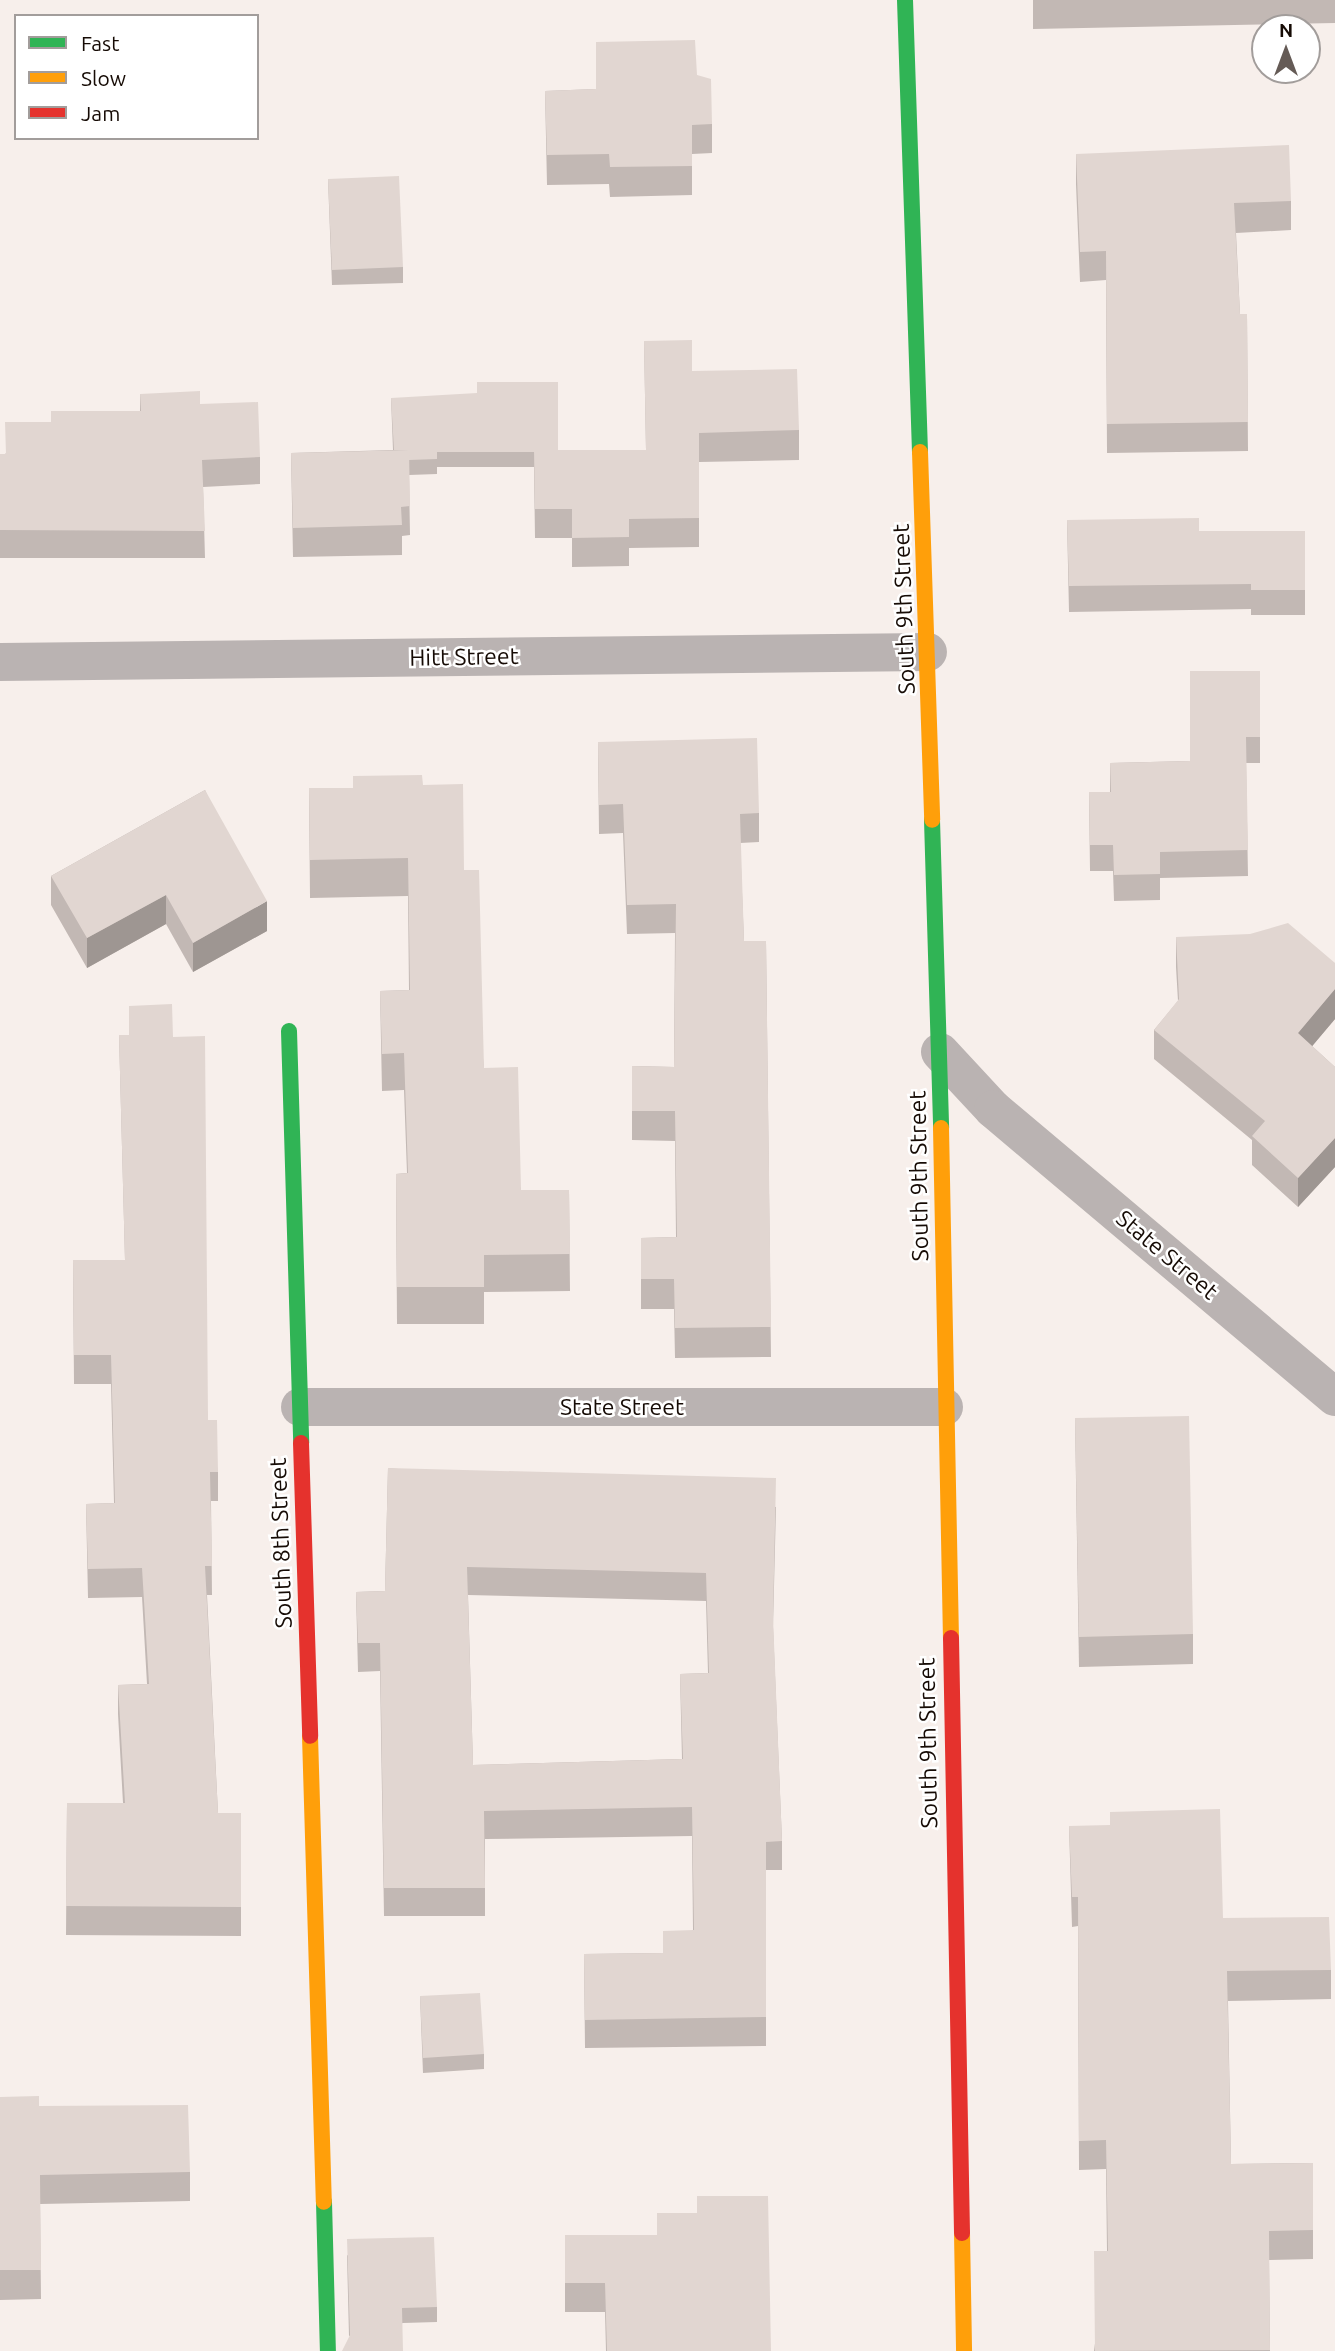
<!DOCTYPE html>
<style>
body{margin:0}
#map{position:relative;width:1335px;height:2351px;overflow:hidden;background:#f7efeb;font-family:Ubuntu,sans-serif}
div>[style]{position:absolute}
.street>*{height:38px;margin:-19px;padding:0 19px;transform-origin:19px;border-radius:19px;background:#bab3b2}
.fast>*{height:16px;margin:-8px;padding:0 8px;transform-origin:8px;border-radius:8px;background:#30b455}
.slow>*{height:16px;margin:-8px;padding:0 8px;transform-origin:8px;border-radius:8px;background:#ff9f0a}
.jam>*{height:16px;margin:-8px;padding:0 8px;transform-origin:8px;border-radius:8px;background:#e5322d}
.wall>*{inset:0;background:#c2b8b4}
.shaded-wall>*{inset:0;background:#9e9692}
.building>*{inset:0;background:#e1d6d1}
span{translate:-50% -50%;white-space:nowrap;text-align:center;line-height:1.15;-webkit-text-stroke:5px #fff;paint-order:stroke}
.street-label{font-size:23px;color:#160b05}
.legend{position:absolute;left:14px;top:14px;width:245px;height:126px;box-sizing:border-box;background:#fff;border:2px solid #a29d9b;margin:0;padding:9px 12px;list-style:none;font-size:21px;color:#160b05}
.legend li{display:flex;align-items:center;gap:14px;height:35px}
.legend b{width:35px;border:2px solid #a29d9b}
.north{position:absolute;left:1251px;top:14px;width:70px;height:70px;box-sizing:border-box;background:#fff;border:2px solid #a29d9b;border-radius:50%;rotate:0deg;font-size:19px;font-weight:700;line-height:28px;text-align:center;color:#160b05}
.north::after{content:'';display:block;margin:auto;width:24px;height:32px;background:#655b56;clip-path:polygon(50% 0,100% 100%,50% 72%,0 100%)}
</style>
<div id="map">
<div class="street">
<div style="left:0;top:662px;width:928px;rotate:-0.62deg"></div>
<div style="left:940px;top:1052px;width:78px;rotate:47.1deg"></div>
<div style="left:993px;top:1109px;width:447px;rotate:40.1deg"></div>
<div style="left:300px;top:1407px;width:644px"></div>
</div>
<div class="fast">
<div style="left:905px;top:0;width:452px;rotate:88.1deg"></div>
<div style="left:932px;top:820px;width:308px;rotate:88.3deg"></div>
<div style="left:289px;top:1031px;width:412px;rotate:88.3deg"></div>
<div style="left:324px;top:2202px;width:149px;rotate:88.5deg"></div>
</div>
<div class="slow">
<div style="left:920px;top:452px;width:368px;rotate:88.1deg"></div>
<div style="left:941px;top:1128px;width:510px;rotate:88.88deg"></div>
<div style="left:310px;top:1736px;width:466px;rotate:88.3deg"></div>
<div style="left:962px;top:2233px;width:118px;rotate:89deg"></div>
</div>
<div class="jam">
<div style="left:301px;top:1443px;width:293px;rotate:88.2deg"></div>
<div style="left:951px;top:1638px;width:595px;rotate:88.94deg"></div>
</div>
<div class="wall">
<div style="clip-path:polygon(1033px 0,1335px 0,1335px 23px,1033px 29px)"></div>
<div style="clip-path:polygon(697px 75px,712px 124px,712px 153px,692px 154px,692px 195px,610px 197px,609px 184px,547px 185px,545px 91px,596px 89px)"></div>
<div style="clip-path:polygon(1076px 154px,1291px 201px,1291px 230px,1236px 233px,1240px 314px,1247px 314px,1248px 451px,1107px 453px,1106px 280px,1080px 282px,1076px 184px)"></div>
<div style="clip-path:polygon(328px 179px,403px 267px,403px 283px,332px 285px)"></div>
<div style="clip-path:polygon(644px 341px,692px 371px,799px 430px,799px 460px,699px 462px,699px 547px,629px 548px,629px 566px,572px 567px,572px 538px,535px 538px,534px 467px,437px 467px,437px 474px,409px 475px,410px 535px,402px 536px,402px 555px,293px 557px,291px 453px,393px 450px,391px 398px,558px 450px,646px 450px)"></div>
<div style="clip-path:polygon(140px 394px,200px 404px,260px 457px,260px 484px,203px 487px,205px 558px,0 558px,0 454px,5px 454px,51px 422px,140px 411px)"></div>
<div style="clip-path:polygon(1067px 520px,1199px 531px,1305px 531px,1305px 615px,1251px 615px,1251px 609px,1069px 612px)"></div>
<div style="clip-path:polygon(1260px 671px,1260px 763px,1246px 763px,1248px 876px,1160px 878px,1160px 900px,1114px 901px,1113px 871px,1090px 871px,1089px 792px,1110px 792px,1110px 763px,1190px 761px)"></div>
<div style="clip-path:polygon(598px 742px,759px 813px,759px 842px,740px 843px,744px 941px,766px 941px,771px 1357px,675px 1358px,674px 1309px,641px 1309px,641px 1238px,676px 1237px,675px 1141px,632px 1140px,632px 1066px,674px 1067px,675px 933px,627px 934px,623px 833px,599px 834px)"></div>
<div style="clip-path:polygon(423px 785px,464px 870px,484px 1068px,521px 1190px,569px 1190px,570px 1291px,484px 1292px,484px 1324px,397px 1324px,396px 1174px,407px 1173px,404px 1090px,382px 1091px,380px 991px,409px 990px,408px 896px,310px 898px,309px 788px,353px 788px)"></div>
<div style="clip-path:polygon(205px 790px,267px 931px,193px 972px,166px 924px,87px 968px,51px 905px,51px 876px)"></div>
<div style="clip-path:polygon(1176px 937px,1335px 963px,1335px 1019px,1312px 1046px,1335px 1067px,1335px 1167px,1298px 1207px,1252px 1165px,1252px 1140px,1154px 1059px,1154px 1030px,1178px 1001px,1176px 967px)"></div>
<div style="clip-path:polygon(129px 1006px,173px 1037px,208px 1420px,218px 1472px,218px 1501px,211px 1501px,212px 1595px,207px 1595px,218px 1813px,241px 1813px,241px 1936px,66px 1935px,67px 1803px,123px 1803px,118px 1714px,118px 1685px,147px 1684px,142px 1597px,88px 1598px,86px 1504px,114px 1503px,111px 1384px,74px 1384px,73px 1260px,125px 1260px,119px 1035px,129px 1035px)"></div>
<div style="clip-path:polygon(1075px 1418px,1193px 1634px,1193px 1664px,1079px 1667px)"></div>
<div style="clip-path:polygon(evenodd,388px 1468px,776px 1507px,773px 1627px,782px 1841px,782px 1870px,766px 1870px,766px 2046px,585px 2048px,584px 1954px,663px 1953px,693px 1930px,692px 1836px,485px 1839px,485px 1916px,384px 1916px,380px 1671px,358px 1672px,356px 1592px,385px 1591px,388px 1468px,468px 1595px,706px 1601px,708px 1673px,680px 1674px,682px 1759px,473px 1765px,468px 1595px)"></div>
<div style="clip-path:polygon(1069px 1826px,1223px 1918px,1331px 1970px,1331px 1999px,1228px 2001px,1231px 2164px,1313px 2163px,1313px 2259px,1269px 2260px,1270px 2351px,1094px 2351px,1107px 2251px,1106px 2169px,1079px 2170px,1078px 1926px,1072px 1927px)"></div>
<div style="clip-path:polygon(420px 1996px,484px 2054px,484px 2069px,423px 2073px)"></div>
<div style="clip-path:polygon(0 2097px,39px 2106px,190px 2172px,190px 2201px,40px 2204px,41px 2299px,0 2300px)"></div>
<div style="clip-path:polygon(565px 2235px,771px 2351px,606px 2351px,605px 2312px,565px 2312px)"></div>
<div style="clip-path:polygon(347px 2255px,437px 2307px,437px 2322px,403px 2323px,349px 2336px)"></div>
</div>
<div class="shaded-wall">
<div style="clip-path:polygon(166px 895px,166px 924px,87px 968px,87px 938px)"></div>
<div style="clip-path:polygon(267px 901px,267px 931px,193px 972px,193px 943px)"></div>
<div style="clip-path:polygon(1335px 989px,1335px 1019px,1298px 1063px,1298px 1033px)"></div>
<div style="clip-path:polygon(1335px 1138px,1335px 1167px,1298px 1207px,1298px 1178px)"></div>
</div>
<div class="building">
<div style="clip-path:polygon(695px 40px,697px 75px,711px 79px,712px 124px,692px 125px,692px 166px,610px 167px,609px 154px,547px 155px,545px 91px,596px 89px,596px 42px)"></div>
<div style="clip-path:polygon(1289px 145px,1291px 201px,1234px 203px,1240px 314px,1247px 314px,1248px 422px,1107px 424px,1106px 251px,1080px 252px,1076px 154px)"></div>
<div style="clip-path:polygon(399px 176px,403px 267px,332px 270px,328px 179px)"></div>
<div style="clip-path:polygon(692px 340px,692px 371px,797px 369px,799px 430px,699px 433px,699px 518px,629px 519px,629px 537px,572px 538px,572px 509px,535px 509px,534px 450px,646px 450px,644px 341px)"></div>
<div style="clip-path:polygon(477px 382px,558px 382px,558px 450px,534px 450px,534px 452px,437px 452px,437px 459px,409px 460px,409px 450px,394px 450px,391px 398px,477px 393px)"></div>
<div style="clip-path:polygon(200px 391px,200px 404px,258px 402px,260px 457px,202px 460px,205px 531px,0 530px,0 454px,6px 454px,5px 422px,51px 422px,51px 411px,141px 411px,140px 394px)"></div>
<div style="clip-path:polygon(409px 450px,410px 506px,401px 507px,402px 525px,293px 528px,291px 453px)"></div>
<div style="clip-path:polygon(1199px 518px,1199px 531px,1305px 531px,1305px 590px,1251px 590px,1251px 584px,1069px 586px,1067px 520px)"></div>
<div style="clip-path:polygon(1190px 671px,1260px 671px,1260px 737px,1246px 737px,1248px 850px,1160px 852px,1160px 874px,1114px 875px,1113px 845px,1090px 845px,1089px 792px,1111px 792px,1110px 763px,1190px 761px)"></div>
<div style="clip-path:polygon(757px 738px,759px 813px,740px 814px,744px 941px,766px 941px,771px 1327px,675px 1328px,674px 1279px,641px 1279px,641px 1238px,677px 1237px,675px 1111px,632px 1111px,632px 1066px,674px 1067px,676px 904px,627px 905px,623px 804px,599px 805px,598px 742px)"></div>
<div style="clip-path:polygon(422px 775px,423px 785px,463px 784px,464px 870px,479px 870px,484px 1068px,518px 1067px,521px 1190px,569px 1190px,570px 1254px,484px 1255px,484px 1287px,397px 1287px,396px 1174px,408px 1173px,404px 1053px,382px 1054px,380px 991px,410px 990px,408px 858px,310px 860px,309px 788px,353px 788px,353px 776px)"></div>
<div style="clip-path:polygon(205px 790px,267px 901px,193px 943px,166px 895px,87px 938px,51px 876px)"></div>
<div style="clip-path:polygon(1288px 923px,1335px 963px,1335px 989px,1298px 1033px,1335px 1067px,1335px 1138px,1298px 1178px,1252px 1136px,1265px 1121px,1154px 1030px,1179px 999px,1176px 937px,1250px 934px)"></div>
<div style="clip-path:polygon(172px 1004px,173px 1037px,205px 1036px,208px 1420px,217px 1420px,218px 1472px,210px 1472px,212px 1566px,205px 1566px,218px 1813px,241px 1813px,241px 1907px,66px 1906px,67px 1803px,125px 1803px,118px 1685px,149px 1684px,142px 1568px,88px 1569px,86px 1504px,115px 1503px,111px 1355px,74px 1355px,73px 1260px,125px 1260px,119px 1035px,129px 1035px,129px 1006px)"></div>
<div style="clip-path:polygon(1189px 1416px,1193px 1634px,1079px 1637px,1075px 1418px)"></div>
<div style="clip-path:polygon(evenodd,388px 1468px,776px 1478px,773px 1618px,782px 1841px,766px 1842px,766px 2017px,585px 2020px,584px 1954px,663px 1953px,663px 1931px,694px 1930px,692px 1807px,484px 1811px,485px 1888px,384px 1888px,380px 1643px,358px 1643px,356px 1592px,385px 1591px,388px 1468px,467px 1567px,706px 1573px,709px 1673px,680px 1674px,683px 1759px,473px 1765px,467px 1567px)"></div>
<div style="clip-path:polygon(1220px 1809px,1223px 1918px,1329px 1917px,1331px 1970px,1227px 1971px,1231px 2164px,1313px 2163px,1313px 2230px,1269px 2231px,1270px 2350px,1095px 2351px,1094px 2251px,1108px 2251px,1106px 2140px,1079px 2141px,1078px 1897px,1072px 1897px,1069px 1826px,1110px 1825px,1110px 1812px)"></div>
<div style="clip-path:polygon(480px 1993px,484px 2054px,423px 2058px,420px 1996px)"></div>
<div style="clip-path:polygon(39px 2096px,39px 2106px,188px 2105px,190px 2172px,40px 2175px,41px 2270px,0 2270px,0 2097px)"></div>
<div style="clip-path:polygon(697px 2196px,768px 2196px,771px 2351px,607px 2351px,605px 2283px,565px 2283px,565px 2235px,657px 2235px,657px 2213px,697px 2213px)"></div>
<div style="clip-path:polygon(434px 2237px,437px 2307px,402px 2308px,403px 2351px,342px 2351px,350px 2335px,347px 2239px)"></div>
</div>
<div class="street-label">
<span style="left:904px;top:609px;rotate:-92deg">South 9th Street</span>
<span style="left:464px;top:657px;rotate:-1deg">Hitt Street</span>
<span style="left:919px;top:1176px;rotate:-91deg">South 9th Street</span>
<span style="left:1167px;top:1255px;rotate:40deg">State Street</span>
<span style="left:622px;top:1407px">State Street</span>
<span style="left:281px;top:1543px;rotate:-92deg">South 8th Street</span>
<span style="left:928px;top:1743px;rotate:-91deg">South 9th Street</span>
</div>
<ul class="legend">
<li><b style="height:9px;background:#30b455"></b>Fast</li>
<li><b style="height:9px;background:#ff9f0a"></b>Slow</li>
<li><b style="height:9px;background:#e5322d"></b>Jam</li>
</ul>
<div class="north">N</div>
</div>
